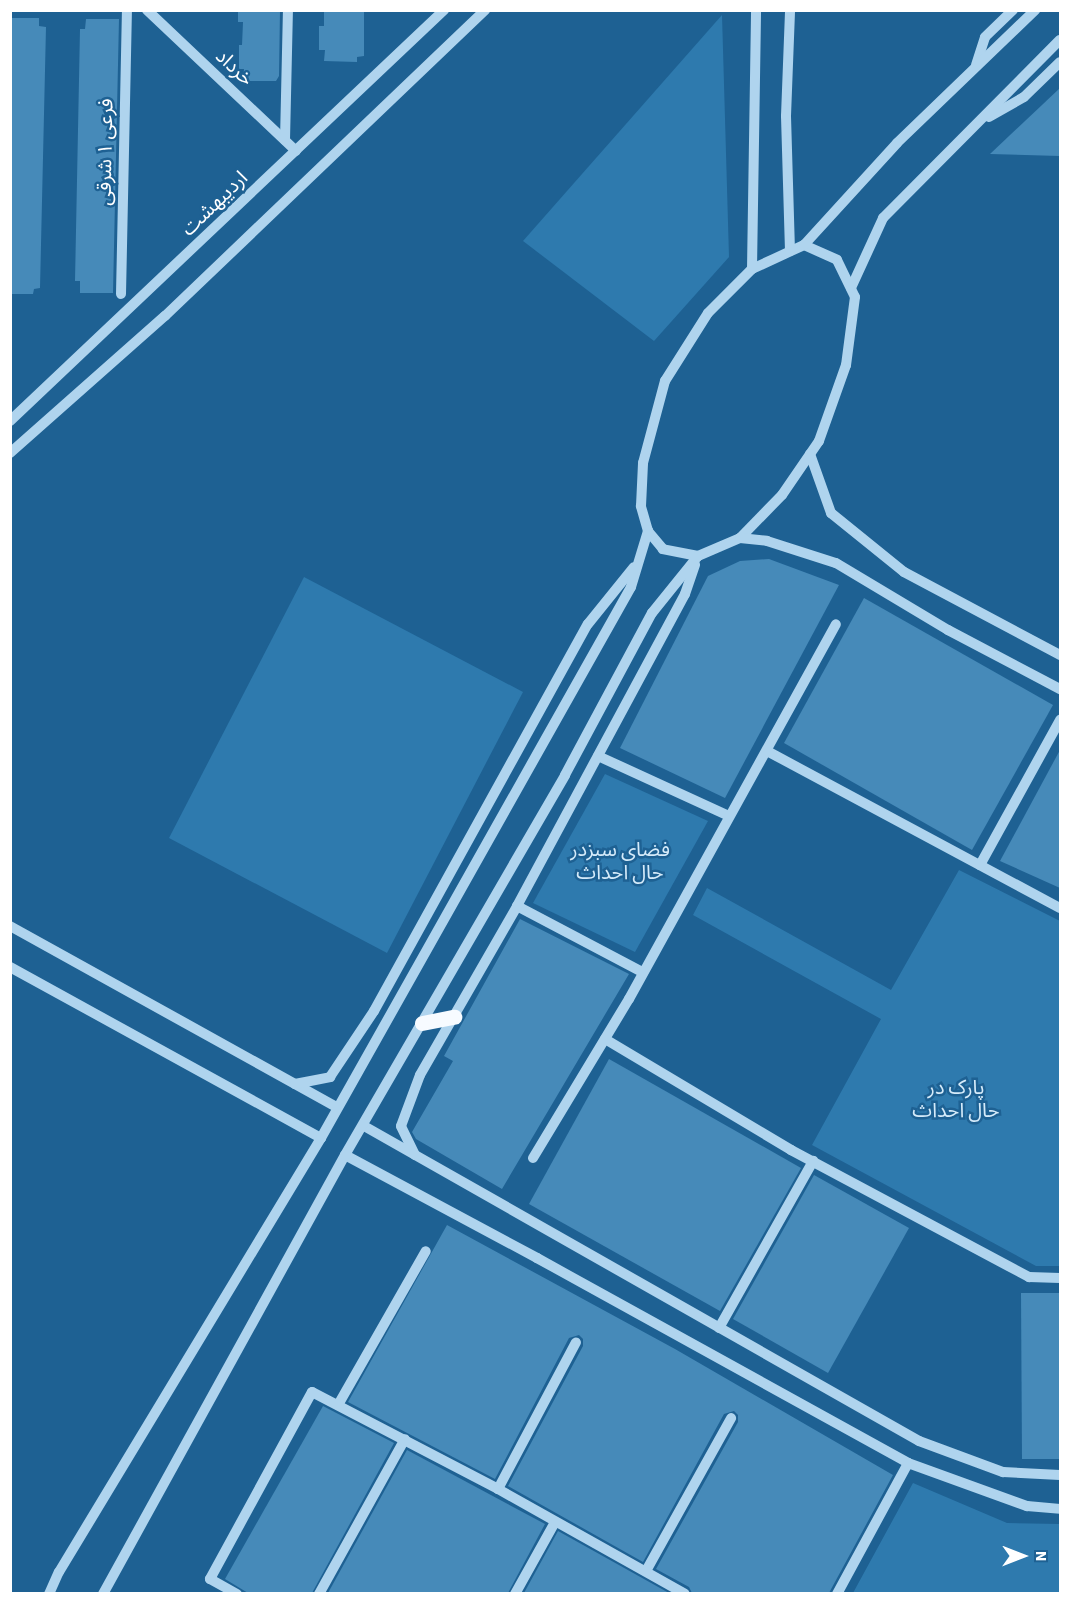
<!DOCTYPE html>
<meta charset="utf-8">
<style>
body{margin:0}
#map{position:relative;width:1071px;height:1604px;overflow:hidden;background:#1e6193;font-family:"Source Sans 3","Noto Sans Arabic",sans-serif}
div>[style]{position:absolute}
.green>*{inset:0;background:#2e7aae}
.building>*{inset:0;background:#468ab9}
.minor>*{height:10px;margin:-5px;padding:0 5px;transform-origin:5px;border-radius:5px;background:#afd4ee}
.major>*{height:15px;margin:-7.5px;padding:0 7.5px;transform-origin:7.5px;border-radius:7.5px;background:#f7fbff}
span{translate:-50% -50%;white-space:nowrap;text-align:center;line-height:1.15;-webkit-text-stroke:5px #1e6193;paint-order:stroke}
.street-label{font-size:20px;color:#fff}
.park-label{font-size:20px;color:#d5ebfa}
.frame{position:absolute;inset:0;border:12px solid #fff;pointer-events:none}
.north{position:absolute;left:993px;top:1526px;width:60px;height:60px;-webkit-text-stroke:4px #1e6193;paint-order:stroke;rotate:90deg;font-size:16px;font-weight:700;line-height:24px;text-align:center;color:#fff}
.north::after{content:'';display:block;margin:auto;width:21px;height:27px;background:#fff;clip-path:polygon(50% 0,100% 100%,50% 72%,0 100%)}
</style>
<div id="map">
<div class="green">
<div style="clip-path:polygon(722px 15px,729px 257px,654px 341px,523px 241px)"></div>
<div style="clip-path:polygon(304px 577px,523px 692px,387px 953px,169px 838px)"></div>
<div style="clip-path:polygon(605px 774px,708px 821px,635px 952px,533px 903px)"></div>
<div style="clip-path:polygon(959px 870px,1060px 921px,1060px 1266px,1036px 1266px,812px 1145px,881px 1019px,693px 915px,707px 888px,891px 990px)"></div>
<div style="clip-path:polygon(913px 1483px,1007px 1523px,1060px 1524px,1060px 1593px,853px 1593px)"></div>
</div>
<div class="building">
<div style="clip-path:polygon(238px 10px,280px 10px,279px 76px,276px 81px,243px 81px,244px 69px,239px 69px,239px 45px,242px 45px,243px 22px,238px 22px)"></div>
<div style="clip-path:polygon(324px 10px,364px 10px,364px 56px,357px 57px,357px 62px,324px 61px,325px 50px,319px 50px,319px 26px,324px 26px)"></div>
<div style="clip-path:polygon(10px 18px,39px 18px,39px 26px,46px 27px,40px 288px,34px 289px,33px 294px,10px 294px)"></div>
<div style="clip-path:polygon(86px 19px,119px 19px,113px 293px,80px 293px,80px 281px,75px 281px,80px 29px,85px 29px)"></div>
<div style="clip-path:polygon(1060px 88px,1060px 156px,990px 154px)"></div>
<div style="clip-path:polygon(769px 559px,839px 585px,725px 798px,620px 748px,708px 576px,740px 561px)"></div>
<div style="clip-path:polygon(864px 598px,1053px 705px,972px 850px,784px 743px)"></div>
<div style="clip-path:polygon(1060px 750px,1060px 888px,1000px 861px)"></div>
<div style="clip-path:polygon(520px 919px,629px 974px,502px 1189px,416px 1139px,412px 1132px,453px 1061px,444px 1056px)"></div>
<div style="clip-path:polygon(609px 1059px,801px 1168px,720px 1311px,529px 1204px)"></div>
<div style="clip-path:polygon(814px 1175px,909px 1228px,828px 1373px,733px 1319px)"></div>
<div style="clip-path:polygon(447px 1225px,675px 1349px,893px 1475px,829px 1593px,692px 1593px,689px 1587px,656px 1569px,738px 1422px,738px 1415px,734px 1411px,724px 1414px,643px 1562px,508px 1486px,583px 1346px,583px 1339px,579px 1335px,569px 1338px,495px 1479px,348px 1402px)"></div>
<div style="clip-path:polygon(1021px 1293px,1060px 1293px,1060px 1459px,1022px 1459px)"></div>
<div style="clip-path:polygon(323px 1406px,394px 1443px,312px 1593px,248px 1593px,225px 1579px)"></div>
<div style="clip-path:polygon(407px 1450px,545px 1524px,508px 1593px,328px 1593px)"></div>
<div style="clip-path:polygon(558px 1531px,669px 1593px,524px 1593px)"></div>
</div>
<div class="minor">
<div style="left:147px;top:10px;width:205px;rotate:43.4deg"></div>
<div style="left:976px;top:65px;width:29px;rotate:-72deg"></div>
<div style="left:985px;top:37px;width:39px;rotate:-44deg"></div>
<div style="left:989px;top:117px;width:40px;rotate:-29.7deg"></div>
<div style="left:1024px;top:97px;width:50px;rotate:-44.2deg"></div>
<div style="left:285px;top:140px;width:130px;rotate:-88.7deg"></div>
<div style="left:804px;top:245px;width:36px;rotate:24deg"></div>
<div style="left:837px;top:260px;width:41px;rotate:64.1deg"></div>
<div style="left:855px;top:297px;width:69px;rotate:97.5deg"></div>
<div style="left:846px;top:365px;width:81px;rotate:109.6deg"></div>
<div style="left:819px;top:441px;width:65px;rotate:124.4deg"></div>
<div style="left:782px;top:495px;width:60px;rotate:134.3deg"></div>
<div style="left:740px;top:538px;width:46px;rotate:156.8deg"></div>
<div style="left:698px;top:556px;width:36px;rotate:-169deg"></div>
<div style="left:663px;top:549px;width:23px;rotate:-130deg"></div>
<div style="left:648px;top:531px;width:26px;rotate:-106deg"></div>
<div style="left:641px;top:506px;width:43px;rotate:-87.3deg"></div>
<div style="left:643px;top:463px;width:85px;rotate:-75deg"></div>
<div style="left:665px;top:381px;width:80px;rotate:-57.7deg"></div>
<div style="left:708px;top:313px;width:62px;rotate:-45deg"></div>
<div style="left:752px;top:269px;width:57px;rotate:-24.8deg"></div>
<div style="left:804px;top:245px;width:138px;rotate:-47.6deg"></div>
<div style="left:897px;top:143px;width:192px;rotate:-43.9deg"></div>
<div style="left:790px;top:251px;width:135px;rotate:-91.7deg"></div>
<div style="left:786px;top:116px;width:106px;rotate:-87.8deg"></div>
<div style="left:752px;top:269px;width:259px;rotate:-89.1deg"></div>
<div style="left:851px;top:288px;width:77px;rotate:-65.4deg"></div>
<div style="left:883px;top:218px;width:251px;rotate:-45.2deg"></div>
<div style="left:121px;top:294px;width:284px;rotate:-88.8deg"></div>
<div style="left:10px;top:421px;width:598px;rotate:-43.44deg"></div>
<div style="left:10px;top:453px;width:207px;rotate:-41.5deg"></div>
<div style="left:165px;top:316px;width:443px;rotate:-43.7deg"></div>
<div style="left:810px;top:454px;width:63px;rotate:70.4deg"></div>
<div style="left:831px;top:513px;width:94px;rotate:38.9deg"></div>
<div style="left:904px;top:572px;width:177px;rotate:28deg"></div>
<div style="left:740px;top:538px;width:27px;rotate:6deg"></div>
<div style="left:767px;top:541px;width:72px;rotate:17.7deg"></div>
<div style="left:836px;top:563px;width:131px;rotate:30.9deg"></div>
<div style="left:948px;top:630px;width:127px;rotate:27.8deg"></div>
<div style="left:767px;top:751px;width:332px;rotate:28.2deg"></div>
<div style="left:598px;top:756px;width:144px;rotate:24.6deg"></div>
<div style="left:980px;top:865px;width:166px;rotate:-61.1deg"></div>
<div style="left:517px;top:906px;width:141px;rotate:27.8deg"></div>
<div style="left:10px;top:926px;width:374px;rotate:29deg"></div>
<div style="left:10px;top:967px;width:355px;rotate:28.8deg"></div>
<div style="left:605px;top:1039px;width:217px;rotate:30.8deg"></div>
<div style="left:791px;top:1150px;width:270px;rotate:28.1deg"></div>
<div style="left:1029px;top:1277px;width:31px;rotate:2deg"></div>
<div style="left:295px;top:1084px;width:36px;rotate:-11deg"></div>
<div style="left:330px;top:1077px;width:79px;rotate:-56.3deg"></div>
<div style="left:374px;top:1011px;width:442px;rotate:-61.1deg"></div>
<div style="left:588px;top:624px;width:73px;rotate:-51.1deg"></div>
<div style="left:364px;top:1126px;width:638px;rotate:29.58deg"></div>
<div style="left:919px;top:1441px;width:90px;rotate:20.3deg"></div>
<div style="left:1003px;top:1472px;width:57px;rotate:3deg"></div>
<div style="left:345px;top:1155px;width:218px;rotate:28.2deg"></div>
<div style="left:537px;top:1258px;width:424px;rotate:28.9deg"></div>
<div style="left:908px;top:1463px;width:127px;rotate:19.9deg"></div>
<div style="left:1027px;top:1506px;width:33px;rotate:5deg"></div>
<div style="left:415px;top:1155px;width:32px;rotate:-116deg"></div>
<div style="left:401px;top:1126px;width:54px;rotate:-69.6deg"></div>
<div style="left:420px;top:1075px;width:195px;rotate:-60.1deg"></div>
<div style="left:517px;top:906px;width:354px;rotate:-61.7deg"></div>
<div style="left:685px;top:594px;width:31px;rotate:-71deg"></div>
<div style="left:533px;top:1158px;width:186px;rotate:-58.9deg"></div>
<div style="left:629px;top:999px;width:428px;rotate:-61.1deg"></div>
<div style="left:719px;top:1328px;width:192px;rotate:-60.6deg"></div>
<div style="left:338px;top:1405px;width:177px;rotate:-60.3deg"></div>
<div style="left:498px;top:1489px;width:166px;rotate:-62deg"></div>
<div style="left:646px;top:1571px;width:175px;rotate:-60.9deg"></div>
<div style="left:49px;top:1594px;width:24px;rotate:-66deg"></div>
<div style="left:59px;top:1572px;width:507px;rotate:-58.88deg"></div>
<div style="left:321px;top:1138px;width:632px;rotate:-60.64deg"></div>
<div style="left:631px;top:587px;width:59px;rotate:-73.1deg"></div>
<div style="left:103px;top:1594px;width:501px;rotate:-61.13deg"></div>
<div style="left:345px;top:1155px;width:439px;rotate:-59.9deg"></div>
<div style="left:565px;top:775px;width:184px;rotate:-61.8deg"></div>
<div style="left:652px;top:613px;width:73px;rotate:-51.1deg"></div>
<div style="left:237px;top:1594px;width:31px;rotate:-151deg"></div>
<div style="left:210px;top:1579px;width:213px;rotate:-61.4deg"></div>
<div style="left:312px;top:1392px;width:210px;rotate:27.5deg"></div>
<div style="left:498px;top:1489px;width:214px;rotate:29.3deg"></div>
<div style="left:319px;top:1594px;width:177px;rotate:-61deg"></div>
<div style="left:515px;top:1594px;width:82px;rotate:-60.9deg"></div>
<div style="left:837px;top:1594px;width:149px;rotate:-61.5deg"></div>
</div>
<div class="major">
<div style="left:422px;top:1023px;width:33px;rotate:-11deg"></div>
</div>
<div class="street-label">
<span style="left:234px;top:68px;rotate:43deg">خرداد</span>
<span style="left:106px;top:152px;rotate:-89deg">فرعی ۱ شرقی</span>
<span style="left:215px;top:204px;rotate:-44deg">اردیبهشت</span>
</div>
<div class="park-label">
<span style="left:620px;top:862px">فضای سبزدر<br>حال احداث</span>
<span style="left:956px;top:1100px">پارک در<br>حال احداث</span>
</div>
<div class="frame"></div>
<div class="north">N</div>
</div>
